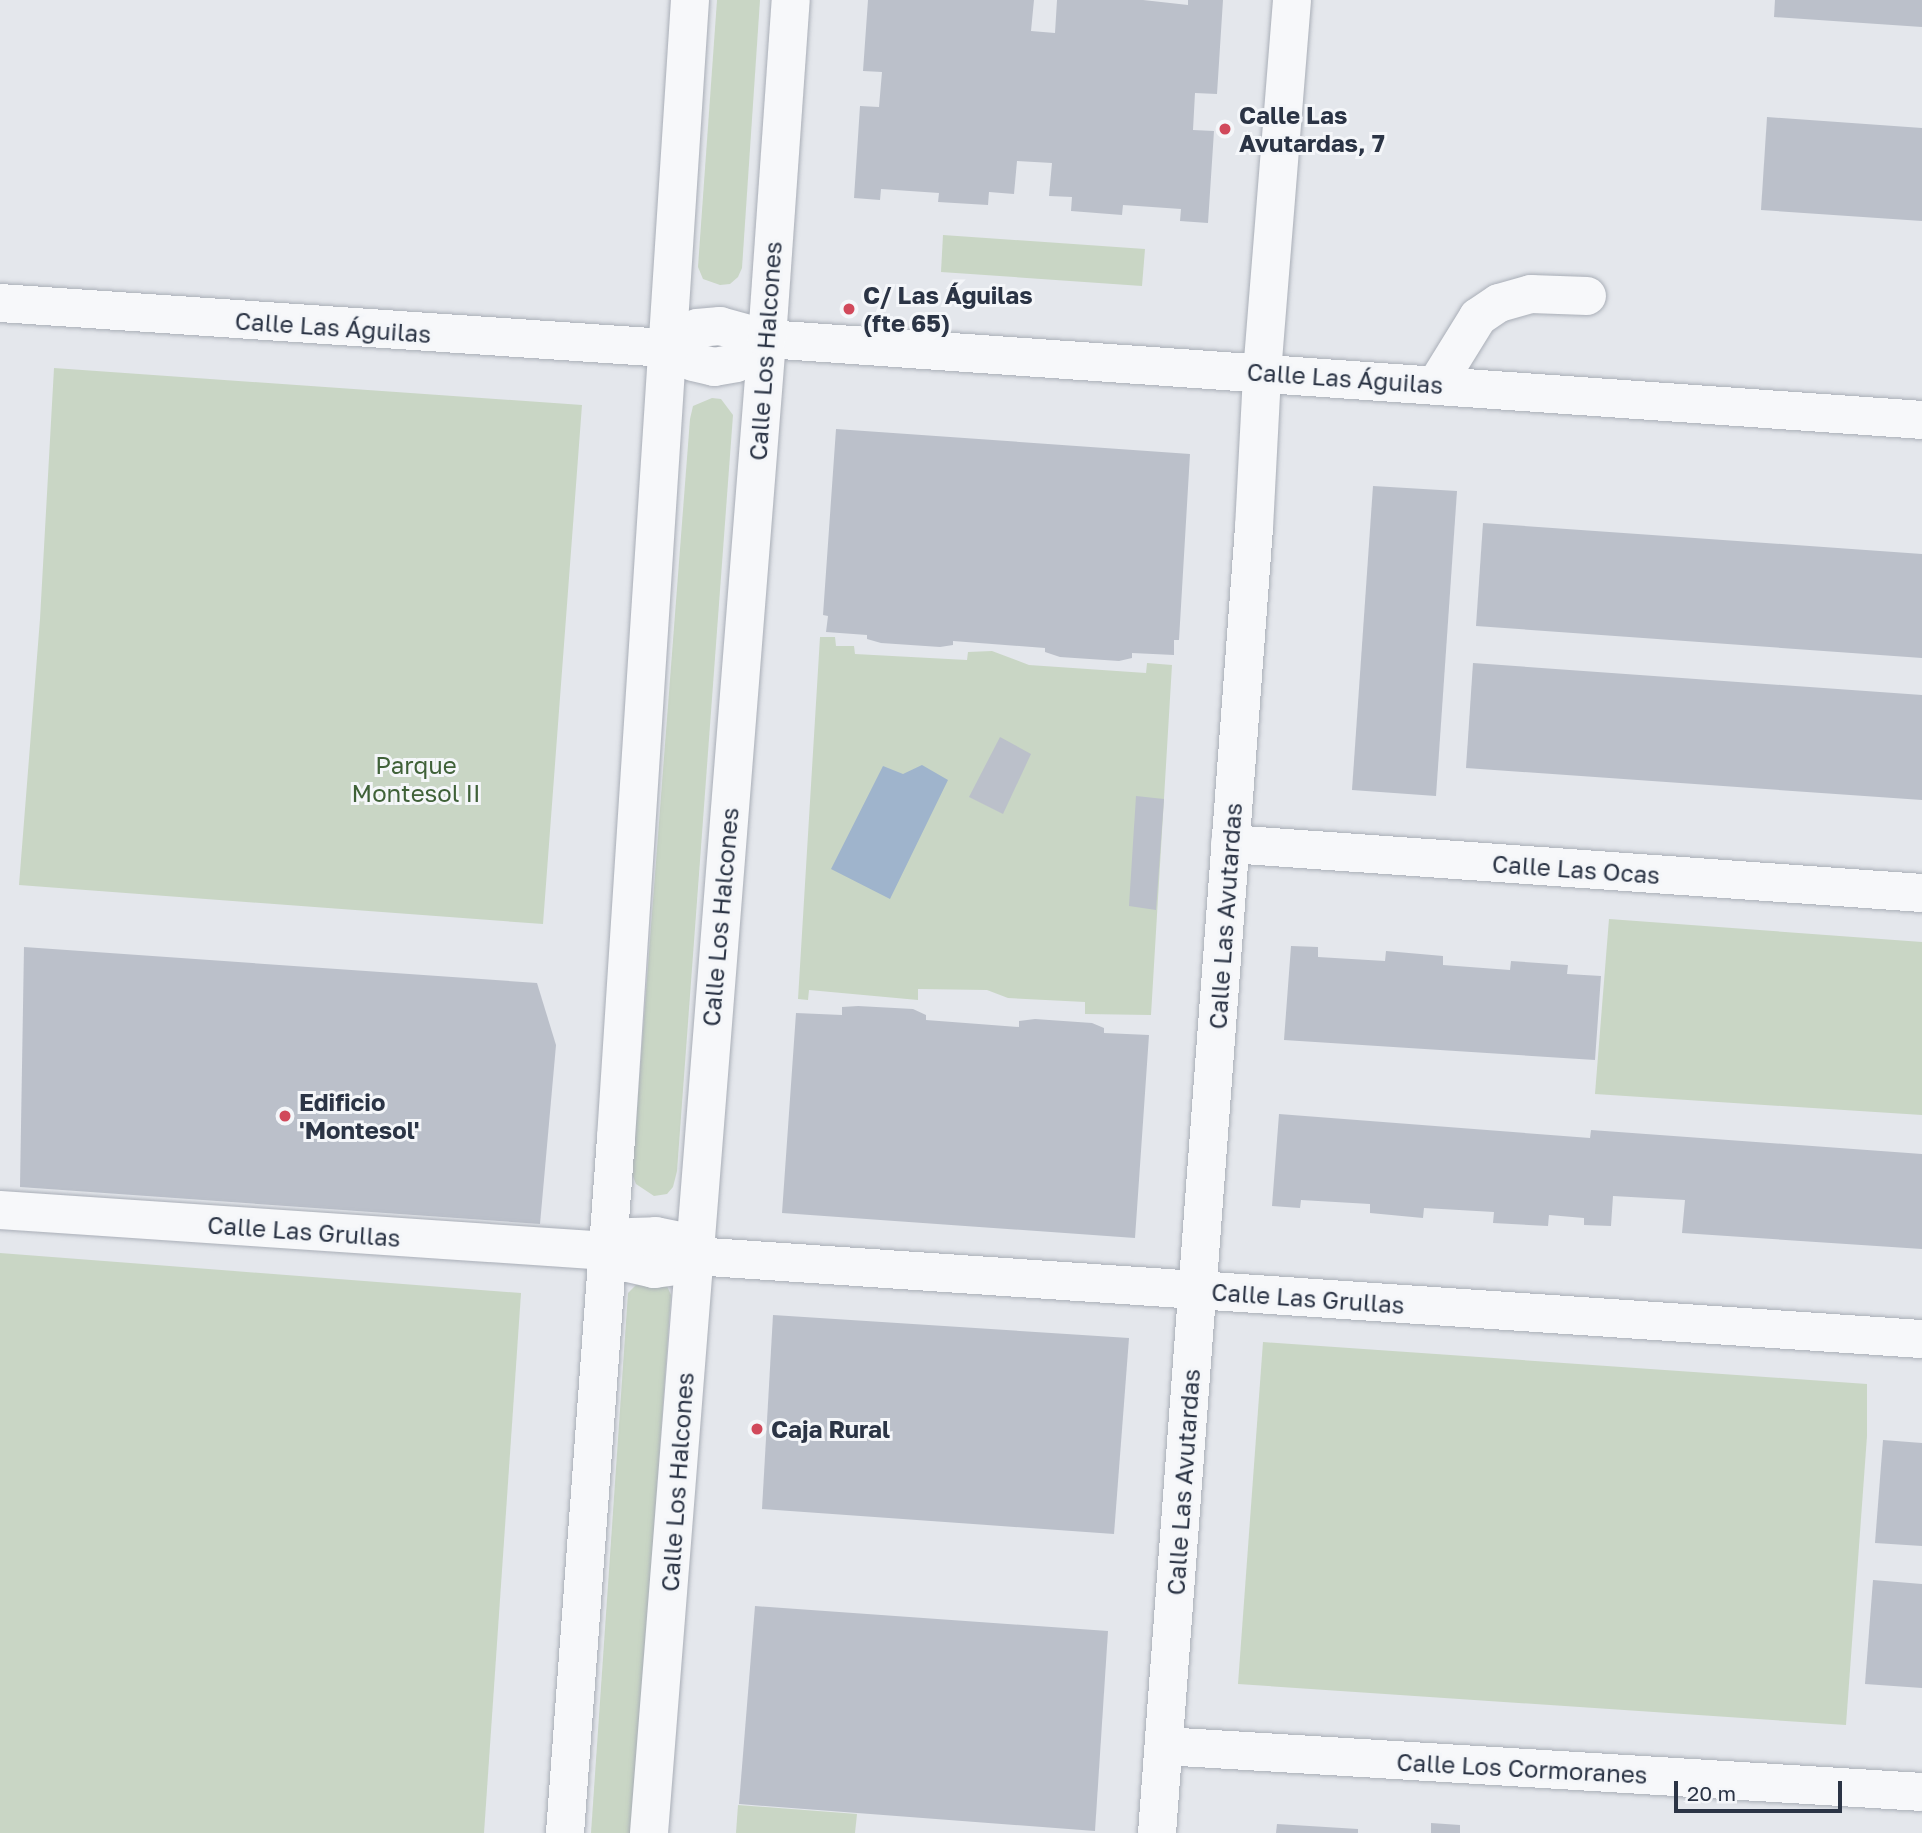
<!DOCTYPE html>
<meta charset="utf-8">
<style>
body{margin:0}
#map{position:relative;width:1922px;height:1833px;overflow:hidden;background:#e4e7ec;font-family:"Golos Text",sans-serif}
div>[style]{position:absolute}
.green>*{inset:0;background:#c9d6c5}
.water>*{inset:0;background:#9fb4cc}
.building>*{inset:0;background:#bbc0ca}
.roads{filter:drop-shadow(0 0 2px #a9aeb7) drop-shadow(0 0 2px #a9aeb7)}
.minor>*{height:38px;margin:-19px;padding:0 19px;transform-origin:19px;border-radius:19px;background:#f7f8fa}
.dots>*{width:19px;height:19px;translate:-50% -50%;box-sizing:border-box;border:4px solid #f4f6f9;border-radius:50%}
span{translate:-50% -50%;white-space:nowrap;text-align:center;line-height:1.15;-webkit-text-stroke:6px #f4f6f9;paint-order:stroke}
.poi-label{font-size:24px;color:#2b3445;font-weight:700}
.left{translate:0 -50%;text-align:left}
.street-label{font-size:24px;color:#2b3445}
.park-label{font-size:24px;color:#3f6138}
.scale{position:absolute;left:1674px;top:1781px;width:168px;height:32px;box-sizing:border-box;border:4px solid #2b3445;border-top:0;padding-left:9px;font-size:21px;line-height:24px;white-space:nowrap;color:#2b3445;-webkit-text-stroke:5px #f4f6f9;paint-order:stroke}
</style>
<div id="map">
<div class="green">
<div style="clip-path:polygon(717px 0,760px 0,742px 268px,738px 277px,730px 284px,720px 285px,703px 279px,698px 267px)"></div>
<div style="clip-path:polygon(943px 235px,1145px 249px,1142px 286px,941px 272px)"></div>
<div style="clip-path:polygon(54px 368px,582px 405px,543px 924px,19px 885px,40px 619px)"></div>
<div style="clip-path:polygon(712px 398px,721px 399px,733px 415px,677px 1171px,673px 1187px,667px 1194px,654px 1196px,636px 1184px,632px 1174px,690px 419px,693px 406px)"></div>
<div style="clip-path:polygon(820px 637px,835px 637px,836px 646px,854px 646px,855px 654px,967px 660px,968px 652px,992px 651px,1029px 665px,1146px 673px,1147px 663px,1172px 665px,1151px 1015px,1085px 1014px,1085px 1002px,1008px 998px,987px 990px,918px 989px,918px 1000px,809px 990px,808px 1000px,798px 999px)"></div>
<div style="clip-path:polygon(1609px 919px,1922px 942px,1922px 1115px,1595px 1094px)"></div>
<div style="clip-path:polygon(0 1253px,521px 1293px,484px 1833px,0 1833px)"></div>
<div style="clip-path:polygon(638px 1283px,667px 1286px,671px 1295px,632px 1833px,591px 1833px,628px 1293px)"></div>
<div style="clip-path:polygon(1263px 1342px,1867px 1384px,1867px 1436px,1846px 1725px,1238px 1684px)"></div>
<div style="clip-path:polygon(738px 1805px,857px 1814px,855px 1833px,736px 1833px)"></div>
</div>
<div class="water">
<div style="clip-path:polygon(922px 765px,948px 780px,890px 899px,831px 869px,883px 766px,903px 774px)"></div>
</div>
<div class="building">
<div style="clip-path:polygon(868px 0,1034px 0,1031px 31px,1055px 33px,1057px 0,1143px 0,1188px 5px,1188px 0,1223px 0,1217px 94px,1195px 93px,1193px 130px,1214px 131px,1208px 223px,1180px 221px,1181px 209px,1123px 205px,1122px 215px,1071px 211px,1072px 197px,1049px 196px,1052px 163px,1017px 161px,1014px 194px,989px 192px,988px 205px,938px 202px,939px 193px,881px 189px,880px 200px,854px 198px,860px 106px,879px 107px,882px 72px,863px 71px)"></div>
<div style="clip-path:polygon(1775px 0,1922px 0,1922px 27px,1774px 17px)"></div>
<div style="clip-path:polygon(1767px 117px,1922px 128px,1922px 221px,1761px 210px)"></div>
<div style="clip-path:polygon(836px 429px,1190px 454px,1179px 640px,1174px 640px,1174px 655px,1132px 653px,1132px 658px,1119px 661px,1060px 657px,1045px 652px,1045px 648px,953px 641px,953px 645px,940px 647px,881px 643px,867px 639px,867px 635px,826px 632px,828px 616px,823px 615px)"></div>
<div style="clip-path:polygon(1373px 486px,1457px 491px,1436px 796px,1352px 790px)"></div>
<div style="clip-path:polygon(1483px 523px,1922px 554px,1922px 658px,1476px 626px)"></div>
<div style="clip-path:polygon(1473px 663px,1922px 695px,1922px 800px,1466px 768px)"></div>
<div style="clip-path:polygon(1000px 737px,1031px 754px,1003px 814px,969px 797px)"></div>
<div style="clip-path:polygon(1136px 796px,1164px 799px,1156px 910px,1129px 906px)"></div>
<div style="clip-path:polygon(1291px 946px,1318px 947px,1318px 957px,1385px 961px,1386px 951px,1443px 956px,1443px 965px,1510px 970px,1511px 961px,1568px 965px,1567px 974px,1601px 976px,1595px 1060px,1284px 1040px)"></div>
<div style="clip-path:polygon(24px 947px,537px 983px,556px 1045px,540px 1224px,20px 1187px)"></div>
<div style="clip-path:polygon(858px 1006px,913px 1009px,926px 1015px,926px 1020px,1019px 1027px,1019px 1021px,1035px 1019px,1092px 1023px,1104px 1028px,1104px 1033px,1149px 1035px,1135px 1238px,782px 1213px,796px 1013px,842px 1015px,842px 1007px)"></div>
<div style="clip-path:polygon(1279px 1114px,1590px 1138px,1591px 1130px,1922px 1154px,1922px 1249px,1682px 1233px,1685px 1200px,1613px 1196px,1611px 1226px,1584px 1225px,1584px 1218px,1549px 1215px,1548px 1226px,1493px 1223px,1494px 1212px,1424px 1208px,1423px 1218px,1370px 1213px,1370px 1204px,1301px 1200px,1300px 1208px,1272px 1206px)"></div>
<div style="clip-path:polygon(773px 1315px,1129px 1338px,1114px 1534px,762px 1509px)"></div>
<div style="clip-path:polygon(1883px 1440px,1922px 1443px,1922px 1546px,1875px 1543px)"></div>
<div style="clip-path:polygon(1873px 1580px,1922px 1584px,1922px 1688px,1865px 1684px)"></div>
<div style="clip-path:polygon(755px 1606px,1108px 1631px,1095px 1831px,739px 1804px)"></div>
<div style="clip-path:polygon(1431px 1823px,1460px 1825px,1460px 1833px,1431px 1833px)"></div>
<div style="clip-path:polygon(1277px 1824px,1358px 1829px,1358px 1833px,1276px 1833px)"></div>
</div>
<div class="roads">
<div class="minor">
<div style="left:0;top:303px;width:668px;rotate:3.87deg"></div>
<div style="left:666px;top:348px;width:30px;rotate:27deg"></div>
<div style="left:693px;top:362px;width:22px;rotate:13deg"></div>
<div style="left:714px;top:367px;width:22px;rotate:-10deg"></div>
<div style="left:736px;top:363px;width:17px;rotate:-24deg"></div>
<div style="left:752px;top:356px;width:23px;rotate:-49deg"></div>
<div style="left:666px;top:348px;width:19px;rotate:-43deg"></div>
<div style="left:680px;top:335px;width:18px;rotate:-22deg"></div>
<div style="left:697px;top:328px;width:23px;rotate:-5deg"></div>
<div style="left:720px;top:326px;width:49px;rotate:15.5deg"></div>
<div style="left:767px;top:339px;width:1158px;rotate:4.01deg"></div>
<div style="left:1436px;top:385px;width:80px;rotate:-58.3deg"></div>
<div style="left:1478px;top:317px;width:25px;rotate:-34deg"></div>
<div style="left:1499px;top:303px;width:33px;rotate:-16deg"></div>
<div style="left:1531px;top:294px;width:56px;rotate:2deg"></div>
<div style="left:1230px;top:844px;width:694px;rotate:4.05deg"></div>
<div style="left:0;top:1210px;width:609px;rotate:3.86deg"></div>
<div style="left:608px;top:1251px;width:23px;rotate:31deg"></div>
<div style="left:628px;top:1263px;width:27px;rotate:13deg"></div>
<div style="left:654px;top:1269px;width:21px;rotate:-8deg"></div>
<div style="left:675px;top:1266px;width:21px;rotate:-28deg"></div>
<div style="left:694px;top:1256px;width:1231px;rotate:3.87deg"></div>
<div style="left:608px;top:1251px;width:28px;rotate:-30deg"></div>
<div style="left:632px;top:1237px;width:24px;rotate:-2deg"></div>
<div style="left:656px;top:1236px;width:25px;rotate:12deg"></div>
<div style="left:680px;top:1241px;width:21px;rotate:47deg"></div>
<div style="left:1164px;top:1746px;width:759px;rotate:3.47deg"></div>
<div style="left:565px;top:1833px;width:697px;rotate:-85.8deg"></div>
<div style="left:616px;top:1138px;width:1140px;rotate:-86.28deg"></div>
<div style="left:649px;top:1833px;width:1499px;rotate:-85.48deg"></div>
<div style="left:767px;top:339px;width:340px;rotate:-86deg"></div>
<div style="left:1157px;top:1833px;width:1309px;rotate:-85.75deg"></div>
<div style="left:1254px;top:528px;width:155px;rotate:-87deg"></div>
<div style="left:1262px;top:373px;width:374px;rotate:-85.4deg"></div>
</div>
</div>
<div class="dots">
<div style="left:1225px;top:129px;background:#d1495b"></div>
<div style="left:849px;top:309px;background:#d1495b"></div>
<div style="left:285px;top:1116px;background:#d1495b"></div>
<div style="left:757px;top:1429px;background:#d1495b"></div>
</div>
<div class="poi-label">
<span class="left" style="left:1239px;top:129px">Calle Las<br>Avutardas, 7</span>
<span class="left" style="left:863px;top:309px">C/ Las Águilas<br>(fte 65)</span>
<span class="left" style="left:299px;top:1116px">Edificio<br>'Montesol'</span>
<span class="left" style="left:771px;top:1429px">Caja Rural</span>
</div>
<div class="street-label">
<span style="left:333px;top:327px;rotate:4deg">Calle Las Águilas</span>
<span style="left:765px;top:351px;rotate:-86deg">Calle Los Halcones</span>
<span style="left:1345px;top:378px;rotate:4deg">Calle Las Águilas</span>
<span style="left:1576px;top:869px;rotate:4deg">Calle Las Ocas</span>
<span style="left:1225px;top:916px;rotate:-86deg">Calle Las Avutardas</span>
<span style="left:720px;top:917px;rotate:-85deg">Calle Los Halcones</span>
<span style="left:304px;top:1231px;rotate:4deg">Calle Las Grullas</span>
<span style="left:1308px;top:1298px;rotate:4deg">Calle Las Grullas</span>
<span style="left:677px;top:1482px;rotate:-86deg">Calle Los Halcones</span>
<span style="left:1183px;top:1482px;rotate:-86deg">Calle Las Avutardas</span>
<span style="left:1522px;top:1768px;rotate:3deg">Calle Los Cormoranes</span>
</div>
<div class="park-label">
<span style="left:416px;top:779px">Parque<br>Montesol II</span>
</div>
<div class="scale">20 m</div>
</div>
